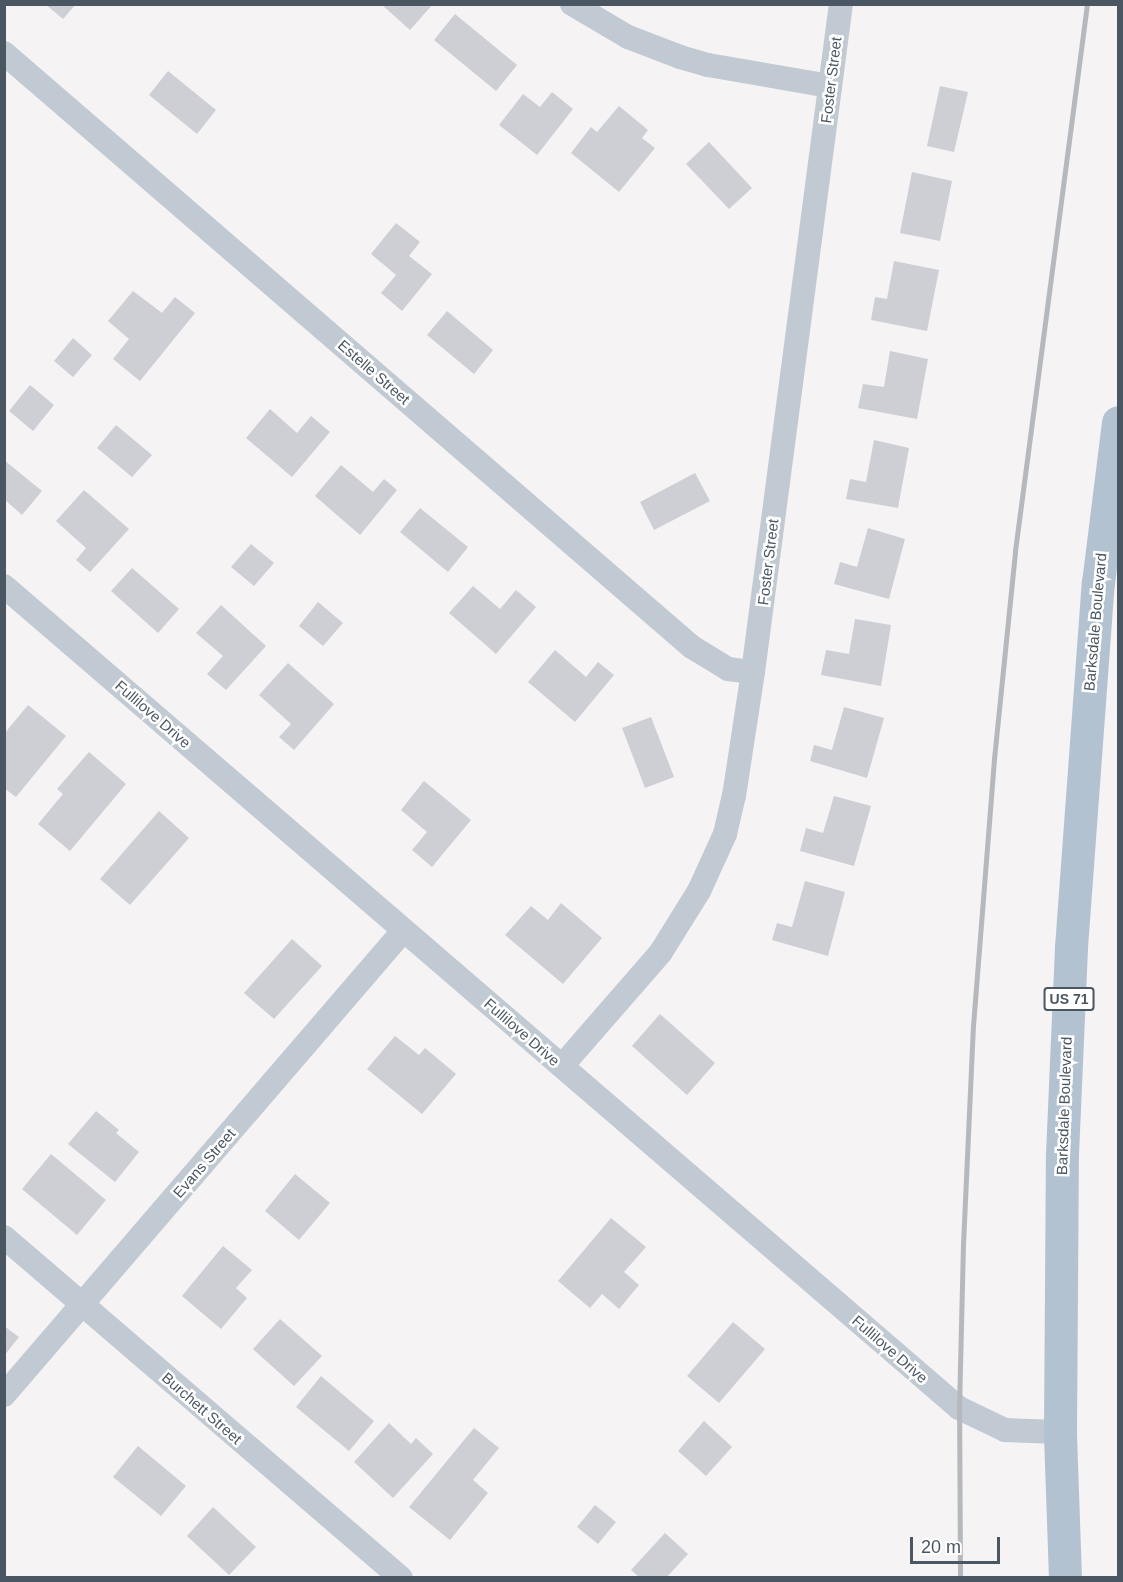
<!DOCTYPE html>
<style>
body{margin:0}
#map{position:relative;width:1123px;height:1582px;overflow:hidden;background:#f5f3f3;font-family:Helvetica,sans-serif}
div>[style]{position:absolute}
.building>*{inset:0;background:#cdcfd5}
.minor>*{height:24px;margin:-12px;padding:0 12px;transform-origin:12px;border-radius:12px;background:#c1cad2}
.primary>*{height:33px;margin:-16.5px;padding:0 16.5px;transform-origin:16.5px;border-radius:16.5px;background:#b3c2d1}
.rail>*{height:4.5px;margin:-2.25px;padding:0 2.25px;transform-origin:2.25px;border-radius:2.25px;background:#b5b8bd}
span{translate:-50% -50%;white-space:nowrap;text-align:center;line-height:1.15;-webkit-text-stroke:5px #fff;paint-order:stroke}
.shield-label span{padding:2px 4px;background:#fff;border:2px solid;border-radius:4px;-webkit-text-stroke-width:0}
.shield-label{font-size:14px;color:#4a5661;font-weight:700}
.street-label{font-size:15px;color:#4a5661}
.frame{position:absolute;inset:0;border:6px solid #4a5661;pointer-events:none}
.scale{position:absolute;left:910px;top:1537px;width:90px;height:27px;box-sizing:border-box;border:3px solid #4a5661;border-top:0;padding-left:8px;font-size:18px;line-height:21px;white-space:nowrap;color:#4a5661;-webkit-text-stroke:4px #fff;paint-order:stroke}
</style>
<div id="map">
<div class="building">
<div style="clip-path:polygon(45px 4px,76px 4px,63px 19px)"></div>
<div style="clip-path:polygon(381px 4px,433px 4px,410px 30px)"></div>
<div style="clip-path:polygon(455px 14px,517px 65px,496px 91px,434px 40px)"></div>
<div style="clip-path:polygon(168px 71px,216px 110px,197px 134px,149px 95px)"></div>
<div style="clip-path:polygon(940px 86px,968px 92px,954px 152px,927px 146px)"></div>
<div style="clip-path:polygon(552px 92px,573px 109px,537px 155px,499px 125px,523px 94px,540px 107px)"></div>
<div style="clip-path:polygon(619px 106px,648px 130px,642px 138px,655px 148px,619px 192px,571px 153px,591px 127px,597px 132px)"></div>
<div style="clip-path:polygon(709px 142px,752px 188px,729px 209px,686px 164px)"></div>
<div style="clip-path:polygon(912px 172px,952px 181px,940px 241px,900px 233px)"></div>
<div style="clip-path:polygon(396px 223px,420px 242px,409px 256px,432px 274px,402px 311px,381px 293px,396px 275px,371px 254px)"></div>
<div style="clip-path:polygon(894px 261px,939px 270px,927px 331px,871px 320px,875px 297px,887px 299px)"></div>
<div style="clip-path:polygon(133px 291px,162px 313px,175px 297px,195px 313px,140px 381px,113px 359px,129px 339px,108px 321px)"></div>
<div style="clip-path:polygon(447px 311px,493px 350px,474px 374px,427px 335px)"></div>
<div style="clip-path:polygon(73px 338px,92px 355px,73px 377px,54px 361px)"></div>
<div style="clip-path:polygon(890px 351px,928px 359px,917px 419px,858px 408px,863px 384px,884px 387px)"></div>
<div style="clip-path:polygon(30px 385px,54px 405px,33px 431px,9px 411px)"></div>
<div style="clip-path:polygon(270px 409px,297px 433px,311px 416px,330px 432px,292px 477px,246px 438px)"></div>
<div style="clip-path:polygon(116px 425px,152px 455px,132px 477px,97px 448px)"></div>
<div style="clip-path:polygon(874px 440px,909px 448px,898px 508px,846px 499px,850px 479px,866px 482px)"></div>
<div style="clip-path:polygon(4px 460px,42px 491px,22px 515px,4px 499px)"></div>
<div style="clip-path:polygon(341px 465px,373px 492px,384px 479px,397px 490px,360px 535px,315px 496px)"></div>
<div style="clip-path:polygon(695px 473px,710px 501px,654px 530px,640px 502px)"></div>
<div style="clip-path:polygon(84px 490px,129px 529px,90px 572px,76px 560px,86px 548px,56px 521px)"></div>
<div style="clip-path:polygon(420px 508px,468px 547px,448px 572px,400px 532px)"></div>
<div style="clip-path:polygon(868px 528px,905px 539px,889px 599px,834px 584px,840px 562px,857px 567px)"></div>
<div style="clip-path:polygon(251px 544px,274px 563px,254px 586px,231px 567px)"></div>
<div style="clip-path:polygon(132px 568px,179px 609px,158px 633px,111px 591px)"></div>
<div style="clip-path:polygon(473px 586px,500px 609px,516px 590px,536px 607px,496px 654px,449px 613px)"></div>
<div style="clip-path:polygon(318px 602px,343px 623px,323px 646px,299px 626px)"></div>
<div style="clip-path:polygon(221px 605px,266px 646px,226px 690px,207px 674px,223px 656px,196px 633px)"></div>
<div style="clip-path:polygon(855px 619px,891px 625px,881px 686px,821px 675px,826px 650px,849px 654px)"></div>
<div style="clip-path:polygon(555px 650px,586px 677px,598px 662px,614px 675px,575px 722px,528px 682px)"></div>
<div style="clip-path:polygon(288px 663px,334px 704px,294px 750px,279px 737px,291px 724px,259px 695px)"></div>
<div style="clip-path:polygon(28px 705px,66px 736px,16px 797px,4px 788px,4px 734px)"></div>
<div style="clip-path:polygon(844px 707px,884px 718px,867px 778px,810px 761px,814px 745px,832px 750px)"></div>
<div style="clip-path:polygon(651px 717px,674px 777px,645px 788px,622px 728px)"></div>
<div style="clip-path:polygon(89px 752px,126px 784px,70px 851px,38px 824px,63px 794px,57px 789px)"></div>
<div style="clip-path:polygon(424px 781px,471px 820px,432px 867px,412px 850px,427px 832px,401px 810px)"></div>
<div style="clip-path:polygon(834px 796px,871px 806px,854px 866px,800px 851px,806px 828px,823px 833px)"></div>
<div style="clip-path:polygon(159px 811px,189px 838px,130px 905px,100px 879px)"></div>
<div style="clip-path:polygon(805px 881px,845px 892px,828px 956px,772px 940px,777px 923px,792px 927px)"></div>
<div style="clip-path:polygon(561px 903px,602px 938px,563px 984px,505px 935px,531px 906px,548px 920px)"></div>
<div style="clip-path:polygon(292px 939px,322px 966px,274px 1019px,244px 993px)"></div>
<div style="clip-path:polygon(660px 1014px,715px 1063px,687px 1095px,632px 1046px)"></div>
<div style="clip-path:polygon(395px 1036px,419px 1055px,425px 1048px,456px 1074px,422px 1114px,367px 1069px)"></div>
<div style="clip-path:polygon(96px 1111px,119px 1130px,116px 1133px,139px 1152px,115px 1182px,68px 1144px)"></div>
<div style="clip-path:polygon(51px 1154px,106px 1200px,77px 1235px,22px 1189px)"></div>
<div style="clip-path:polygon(295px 1174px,330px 1203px,299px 1240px,265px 1211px)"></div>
<div style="clip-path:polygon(611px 1218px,646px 1247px,624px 1272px,639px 1285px,619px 1309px,602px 1294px,590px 1308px,558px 1281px)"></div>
<div style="clip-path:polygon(223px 1246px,252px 1270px,236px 1288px,247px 1298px,221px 1329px,182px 1296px)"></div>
<div style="clip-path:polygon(280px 1319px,322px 1356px,294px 1386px,253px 1349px)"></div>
<div style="clip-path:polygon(733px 1322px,765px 1349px,719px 1403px,687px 1376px)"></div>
<div style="clip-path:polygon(4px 1326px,19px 1337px,4px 1356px)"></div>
<div style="clip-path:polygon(321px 1376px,374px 1421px,349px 1451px,296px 1407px)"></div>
<div style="clip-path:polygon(704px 1421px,732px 1447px,706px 1476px,678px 1451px)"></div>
<div style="clip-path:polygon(389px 1423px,411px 1444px,416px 1438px,433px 1454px,393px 1498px,354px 1462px)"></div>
<div style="clip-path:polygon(474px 1428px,499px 1448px,473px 1480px,488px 1493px,450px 1540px,409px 1507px)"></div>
<div style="clip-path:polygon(138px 1446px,186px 1486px,161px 1516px,113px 1477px)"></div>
<div style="clip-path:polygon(595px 1505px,616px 1522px,598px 1544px,577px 1527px)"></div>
<div style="clip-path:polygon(213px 1507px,256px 1547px,229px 1575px,187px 1536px)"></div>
<div style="clip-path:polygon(665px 1533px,688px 1554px,666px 1578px,640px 1578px,631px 1570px)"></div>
</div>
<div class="minor">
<div style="left:572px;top:4px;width:65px;rotate:30.5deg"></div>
<div style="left:628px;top:37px;width:56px;rotate:21deg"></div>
<div style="left:680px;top:57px;width:29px;rotate:16deg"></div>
<div style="left:708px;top:65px;width:124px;rotate:9.8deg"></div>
<div style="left:4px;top:53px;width:909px;rotate:40.81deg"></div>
<div style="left:692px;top:647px;width:42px;rotate:31.4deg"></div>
<div style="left:728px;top:669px;width:25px;rotate:7deg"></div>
<div style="left:4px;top:586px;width:1260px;rotate:40.72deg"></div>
<div style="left:959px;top:1408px;width:51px;rotate:25.6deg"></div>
<div style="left:1005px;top:1430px;width:55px;rotate:2.1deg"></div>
<div style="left:562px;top:1066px;width:151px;rotate:-49deg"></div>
<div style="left:661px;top:952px;width:72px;rotate:-58.1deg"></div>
<div style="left:699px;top:891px;width:63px;rotate:-65.5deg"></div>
<div style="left:725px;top:834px;width:39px;rotate:-77deg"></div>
<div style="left:734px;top:796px;width:125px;rotate:-81.3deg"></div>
<div style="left:753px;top:672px;width:674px;rotate:-82.5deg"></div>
<div style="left:4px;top:1237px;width:523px;rotate:40.66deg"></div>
<div style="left:4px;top:1395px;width:612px;rotate:-49.31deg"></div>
</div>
<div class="primary">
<div style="left:1065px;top:1578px;width:146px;rotate:-92deg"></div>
<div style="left:1060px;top:1432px;width:278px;rotate:-89.6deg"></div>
<div style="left:1062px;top:1154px;width:207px;rotate:-87.5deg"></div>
<div style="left:1071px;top:947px;width:365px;rotate:-85.8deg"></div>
<div style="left:1098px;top:583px;width:162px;rotate:-82.9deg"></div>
</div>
<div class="rail">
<div style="left:960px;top:1578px;width:170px;rotate:-90.3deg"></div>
<div style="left:959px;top:1408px;width:163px;rotate:-88.6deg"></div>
<div style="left:963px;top:1245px;width:219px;rotate:-87.4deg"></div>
<div style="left:973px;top:1026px;width:268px;rotate:-85.5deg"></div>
<div style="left:994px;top:759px;width:209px;rotate:-84.2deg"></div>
<div style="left:1015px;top:551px;width:552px;rotate:-82.5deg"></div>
</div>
<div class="shield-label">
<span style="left:1069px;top:999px">US 71</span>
</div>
<div class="street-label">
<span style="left:831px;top:80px;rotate:-83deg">Foster Street</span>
<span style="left:374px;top:372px;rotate:41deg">Estelle Street</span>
<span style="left:768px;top:562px;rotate:-83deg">Foster Street</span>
<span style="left:1095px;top:622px;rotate:-85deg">Barksdale Boulevard</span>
<span style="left:153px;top:714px;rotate:41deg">Fullilove Drive</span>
<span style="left:522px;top:1032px;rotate:41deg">Fullilove Drive</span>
<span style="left:1064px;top:1106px;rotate:-88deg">Barksdale Boulevard</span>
<span style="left:204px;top:1163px;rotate:-49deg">Evans Street</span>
<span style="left:890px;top:1349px;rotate:41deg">Fullilove Drive</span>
<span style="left:202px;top:1408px;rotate:41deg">Burchett Street</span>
</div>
<div class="frame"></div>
<div class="scale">20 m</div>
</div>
